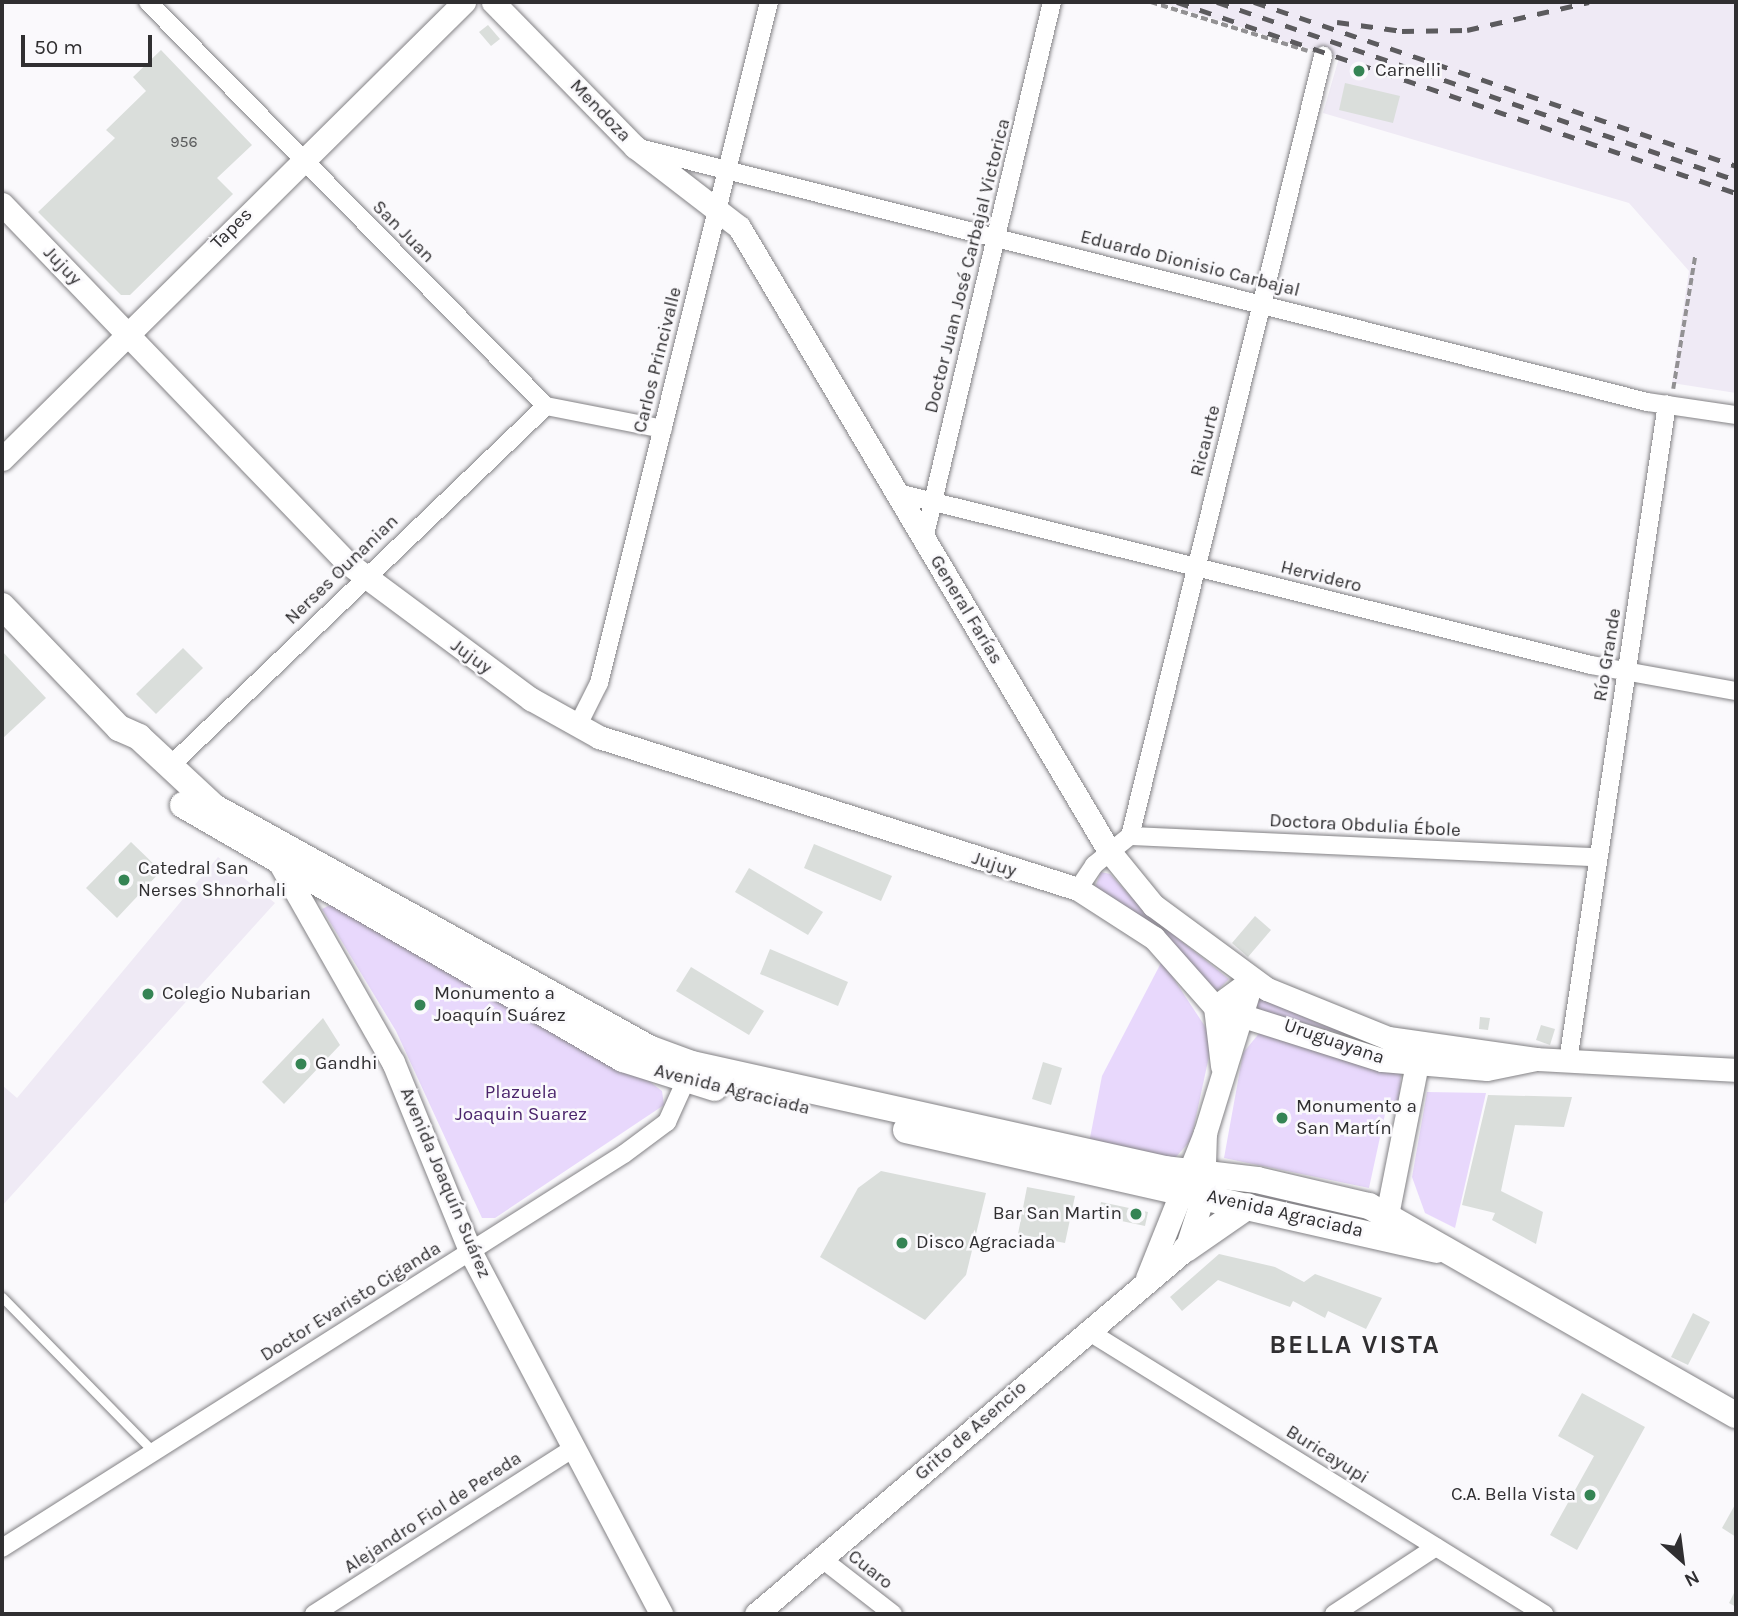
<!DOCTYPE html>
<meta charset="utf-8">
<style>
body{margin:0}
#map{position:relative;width:1738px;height:1616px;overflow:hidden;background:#faf9fc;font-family:Karla,sans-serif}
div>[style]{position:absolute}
.built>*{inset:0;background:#efeaf5}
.green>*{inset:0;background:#e8d8fc}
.building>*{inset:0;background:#dadedb}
.path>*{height:3.5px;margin-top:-1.75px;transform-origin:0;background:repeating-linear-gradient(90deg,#929193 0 7px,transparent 0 10.5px)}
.roads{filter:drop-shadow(0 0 2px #838285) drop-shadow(0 0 2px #838285)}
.service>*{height:9px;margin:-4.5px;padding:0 4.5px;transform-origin:4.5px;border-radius:4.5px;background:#fff}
.minor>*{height:18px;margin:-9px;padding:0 9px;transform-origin:9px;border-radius:9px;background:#fff}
.tertiary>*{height:23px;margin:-11.5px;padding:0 11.5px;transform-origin:11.5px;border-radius:11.5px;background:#fff}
.secondary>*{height:26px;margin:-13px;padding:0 13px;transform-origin:13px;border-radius:13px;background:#fff}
.rail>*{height:5px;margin-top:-2.5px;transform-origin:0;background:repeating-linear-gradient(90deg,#5c5b5e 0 12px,transparent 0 24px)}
.dots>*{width:19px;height:19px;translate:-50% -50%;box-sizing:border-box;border:4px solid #faf9fc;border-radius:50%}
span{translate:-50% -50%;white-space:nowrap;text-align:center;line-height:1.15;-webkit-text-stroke:5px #faf9fc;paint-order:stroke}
.number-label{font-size:16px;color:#5a5b5c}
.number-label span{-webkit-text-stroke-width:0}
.poi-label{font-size:19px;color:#302f31}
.left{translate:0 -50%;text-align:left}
.right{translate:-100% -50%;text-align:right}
.street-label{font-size:19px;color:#302f31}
.park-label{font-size:19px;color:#4b256c}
.district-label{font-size:26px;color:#302f31;font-weight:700;letter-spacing:2px}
.frame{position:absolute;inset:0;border:4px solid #302f31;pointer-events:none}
.north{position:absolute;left:1647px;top:1525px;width:70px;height:70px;-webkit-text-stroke:5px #faf9fc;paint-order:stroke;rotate:152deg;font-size:19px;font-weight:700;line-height:28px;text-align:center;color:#302f31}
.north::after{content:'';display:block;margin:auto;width:24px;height:32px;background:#302f31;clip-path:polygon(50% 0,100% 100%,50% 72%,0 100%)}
.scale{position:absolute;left:21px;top:35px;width:131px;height:32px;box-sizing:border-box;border:4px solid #302f31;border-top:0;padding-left:9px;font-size:21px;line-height:24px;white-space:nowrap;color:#302f31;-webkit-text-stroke:5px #faf9fc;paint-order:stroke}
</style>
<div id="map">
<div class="built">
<div style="clip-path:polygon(1160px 2px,1736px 2px,1736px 393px,1672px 383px,1689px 271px,1629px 203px,1323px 113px,1339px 58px)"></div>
<div style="clip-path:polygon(218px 857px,275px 903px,2px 1206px,2px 1085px,17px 1098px)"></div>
</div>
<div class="green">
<div style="clip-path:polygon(1101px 872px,1110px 874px,1146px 913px,1229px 979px,1217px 991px,1162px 934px,1095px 887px)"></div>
<div style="clip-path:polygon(330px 905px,649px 1081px,662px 1091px,664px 1105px,495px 1218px,482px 1218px,396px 1031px,322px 909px)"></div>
<div style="clip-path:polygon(1162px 961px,1208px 1031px,1211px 1047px,1191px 1140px,1175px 1158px,1089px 1143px,1102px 1076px)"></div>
<div style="clip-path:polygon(1257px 996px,1322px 1025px,1397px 1049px,1256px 1010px)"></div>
<div style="clip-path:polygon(1261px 1031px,1401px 1074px,1399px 1100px,1387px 1105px,1369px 1188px,1224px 1158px,1243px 1053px)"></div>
<div style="clip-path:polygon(1427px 1092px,1486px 1093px,1455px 1228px,1425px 1213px,1412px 1177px)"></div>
<div style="clip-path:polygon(1217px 1184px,1329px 1204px,1401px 1232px,1216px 1188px)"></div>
</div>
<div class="building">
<div style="clip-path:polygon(488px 25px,500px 39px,491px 46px,479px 32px)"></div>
<div style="clip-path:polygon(161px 50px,252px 145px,217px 178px,233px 194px,130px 295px,121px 295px,38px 212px,115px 138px,106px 130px,146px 91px,133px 77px)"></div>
<div style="clip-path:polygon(1345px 83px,1400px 96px,1393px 123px,1339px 110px)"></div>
<div style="clip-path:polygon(183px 648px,203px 668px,156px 714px,136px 694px)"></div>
<div style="clip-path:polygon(2px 651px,46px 698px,2px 739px)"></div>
<div style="clip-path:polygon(131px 842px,161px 871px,117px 918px,86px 888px)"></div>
<div style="clip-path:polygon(814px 844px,892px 876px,881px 901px,804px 868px)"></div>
<div style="clip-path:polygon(749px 868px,823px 912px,808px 935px,735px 892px)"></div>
<div style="clip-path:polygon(1255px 916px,1271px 930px,1248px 957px,1232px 943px)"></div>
<div style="clip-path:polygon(770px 949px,848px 982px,838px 1006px,760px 974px)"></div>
<div style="clip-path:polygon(691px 967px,764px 1011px,749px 1035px,676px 991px)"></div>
<div style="clip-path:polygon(1480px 1017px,1490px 1018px,1488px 1030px,1479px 1029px)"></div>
<div style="clip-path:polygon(323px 1018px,340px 1045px,284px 1104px,262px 1082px)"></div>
<div style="clip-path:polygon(1541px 1025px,1555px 1029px,1550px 1045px,1536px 1040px)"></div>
<div style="clip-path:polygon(1043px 1062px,1062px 1068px,1051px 1105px,1032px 1099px)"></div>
<div style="clip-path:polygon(1488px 1095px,1572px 1097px,1564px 1127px,1515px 1125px,1501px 1191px,1543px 1212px,1536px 1244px,1492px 1220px,1495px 1213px,1462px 1205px)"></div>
<div style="clip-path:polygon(881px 1171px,986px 1193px,966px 1275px,925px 1320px,820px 1257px,858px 1188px)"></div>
<div style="clip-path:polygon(1027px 1187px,1075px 1196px,1065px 1243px,1018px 1234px)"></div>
<div style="clip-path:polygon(1101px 1202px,1148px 1212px,1145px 1226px,1098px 1216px)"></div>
<div style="clip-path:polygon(1219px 1254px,1275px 1267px,1304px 1282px,1315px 1274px,1382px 1298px,1366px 1329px,1328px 1311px,1325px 1318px,1293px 1301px,1290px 1307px,1218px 1280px,1182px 1311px,1170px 1297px)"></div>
<div style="clip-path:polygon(1693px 1313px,1710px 1322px,1688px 1365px,1671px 1357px)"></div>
<div style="clip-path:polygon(1582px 1393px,1645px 1427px,1577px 1550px,1550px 1535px,1594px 1456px,1558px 1436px)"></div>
<div style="clip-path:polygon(1736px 1503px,1736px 1537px,1722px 1528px)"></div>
<div style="clip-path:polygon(1736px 1589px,1736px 1607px,1729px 1603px)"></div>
</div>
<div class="path">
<div style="left:1151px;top:2px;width:164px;rotate:17.3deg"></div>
<div style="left:1673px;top:389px;width:135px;rotate:-80.6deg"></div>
</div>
<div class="roads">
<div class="service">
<div style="left:2px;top:1297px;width:217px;rotate:45.6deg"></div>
</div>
<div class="minor">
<div style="left:148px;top:2px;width:567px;rotate:45.43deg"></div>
<div style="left:546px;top:406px;width:119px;rotate:11.1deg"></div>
<div style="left:635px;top:147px;width:1044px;rotate:14.14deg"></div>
<div style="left:1647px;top:402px;width:90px;rotate:8.3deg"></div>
<div style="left:898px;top:493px;width:714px;rotate:13.94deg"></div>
<div style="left:1591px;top:665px;width:147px;rotate:10.2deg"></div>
<div style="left:924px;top:539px;width:552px;rotate:-76.59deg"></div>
<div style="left:578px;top:725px;width:47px;rotate:-63.4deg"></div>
<div style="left:599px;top:683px;width:702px;rotate:-75.98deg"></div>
<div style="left:169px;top:767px;width:522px;rotate:-43.76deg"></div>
<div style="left:1130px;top:836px;width:804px;rotate:-76.1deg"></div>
<div style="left:1130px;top:836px;width:468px;rotate:2.6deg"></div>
<div style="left:1078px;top:889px;width:29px;rotate:-56deg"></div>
<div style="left:1094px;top:865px;width:46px;rotate:-38.9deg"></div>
<div style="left:1568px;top:1061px;width:664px;rotate:-81.43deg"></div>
<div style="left:1088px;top:1331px;width:537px;rotate:31.82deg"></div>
<div style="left:2px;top:1548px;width:736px;rotate:-32.35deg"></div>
<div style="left:624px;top:1154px;width:54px;rotate:-36.7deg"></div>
<div style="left:667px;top:1122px;width:56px;rotate:-65.7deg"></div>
<div style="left:822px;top:1559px;width:90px;rotate:37.8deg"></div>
<div style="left:314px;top:1614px;width:308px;rotate:-32.6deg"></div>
<div style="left:1334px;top:1614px;width:122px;rotate:-33.3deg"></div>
</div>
<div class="tertiary">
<div style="left:493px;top:2px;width:203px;rotate:45.6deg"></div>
<div style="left:635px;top:147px;width:131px;rotate:37.6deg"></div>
<div style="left:739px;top:227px;width:725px;rotate:59.33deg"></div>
<div style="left:1109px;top:851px;width:70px;rotate:50.8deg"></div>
<div style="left:1153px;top:905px;width:142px;rotate:36.4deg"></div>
<div style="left:1267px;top:989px;width:131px;rotate:22deg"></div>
<div style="left:1388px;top:1038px;width:149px;rotate:8.1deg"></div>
<div style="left:1536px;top:1059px;width:200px;rotate:3.1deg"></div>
<div style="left:2px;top:204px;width:495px;rotate:46.1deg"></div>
<div style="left:345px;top:561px;width:232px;rotate:36.6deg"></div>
<div style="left:531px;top:699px;width:78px;rotate:29.2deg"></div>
<div style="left:599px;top:737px;width:503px;rotate:17.61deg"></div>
<div style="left:1078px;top:889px;width:90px;rotate:32.8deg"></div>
<div style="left:1154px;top:938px;width:92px;rotate:48.5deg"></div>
<div style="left:1215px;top:1007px;width:175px;rotate:17.6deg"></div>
<div style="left:1382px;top:1060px;width:105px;rotate:4.9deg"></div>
<div style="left:1487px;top:1069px;width:50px;rotate:-11.5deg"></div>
<div style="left:2px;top:459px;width:650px;rotate:-44.69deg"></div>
<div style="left:282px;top:867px;width:224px;rotate:60.4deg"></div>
<div style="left:393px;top:1062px;width:204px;rotate:67.8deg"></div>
<div style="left:470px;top:1251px;width:410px;rotate:62.2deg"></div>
<div style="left:1215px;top:1007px;width:59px;rotate:83.2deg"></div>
<div style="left:1215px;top:1007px;width:46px;rotate:-36.1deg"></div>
<div style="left:1387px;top:1215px;width:165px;rotate:-78.8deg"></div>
<div style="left:1147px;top:1278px;width:156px;rotate:-68.2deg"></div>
<div style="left:1205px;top:1133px;width:160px;rotate:-72.9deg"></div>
<div style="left:756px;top:1614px;width:564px;rotate:-40.33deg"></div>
<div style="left:1186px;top:1249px;width:56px;rotate:-72.2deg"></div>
<div style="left:1203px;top:1196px;width:63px;rotate:-88.2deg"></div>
</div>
<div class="secondary">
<div style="left:2px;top:606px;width:169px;rotate:46.2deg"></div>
<div style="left:119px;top:728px;width:22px;rotate:24deg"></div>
<div style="left:139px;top:737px;width:103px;rotate:43deg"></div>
<div style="left:214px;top:807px;width:500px;rotate:29deg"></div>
<div style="left:651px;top:1049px;width:44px;rotate:20.1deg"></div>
<div style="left:692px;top:1064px;width:484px;rotate:12.5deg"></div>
<div style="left:1164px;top:1169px;width:94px;rotate:6.7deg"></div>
<div style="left:1257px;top:1180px;width:115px;rotate:13.1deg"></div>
<div style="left:1369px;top:1206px;width:422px;rotate:29.7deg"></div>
<div style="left:183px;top:805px;width:508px;rotate:30deg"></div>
<div style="left:623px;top:1059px;width:96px;rotate:17.5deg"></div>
<div style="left:906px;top:1130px;width:544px;rotate:12.73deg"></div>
<div style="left:1186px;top:1249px;width:75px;rotate:-34.7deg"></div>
</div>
</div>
<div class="rail">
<div style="left:1177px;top:2px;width:591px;rotate:18.86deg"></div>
<div style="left:1217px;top:2px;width:549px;rotate:18.93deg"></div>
<div style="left:1254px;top:2px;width:509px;rotate:18.79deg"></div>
<div style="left:1337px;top:22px;width:66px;rotate:7.9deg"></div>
<div style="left:1402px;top:31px;width:65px;rotate:-0.9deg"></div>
<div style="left:1467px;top:30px;width:125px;rotate:-12.9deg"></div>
</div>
<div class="dots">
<div style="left:1359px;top:71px;background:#358454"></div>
<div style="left:124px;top:880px;background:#358454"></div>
<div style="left:148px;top:994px;background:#358454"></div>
<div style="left:420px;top:1005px;background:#358454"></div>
<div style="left:301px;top:1064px;background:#358454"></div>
<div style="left:1282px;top:1118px;background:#358454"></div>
<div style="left:1136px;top:1214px;background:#358454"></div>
<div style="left:902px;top:1243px;background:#358454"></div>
<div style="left:1590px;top:1495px;background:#358454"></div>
</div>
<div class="number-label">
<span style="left:184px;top:142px">956</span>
</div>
<div class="poi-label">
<span class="left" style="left:1375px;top:71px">Carnelli</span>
<span class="left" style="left:138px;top:880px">Catedral San<br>Nerses Shnorhali</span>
<span class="left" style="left:162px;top:994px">Colegio Nubarian</span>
<span class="left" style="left:434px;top:1005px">Monumento a<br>Joaquín Suárez</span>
<span class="left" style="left:315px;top:1064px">Gandhi</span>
<span class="left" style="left:1296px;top:1118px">Monumento a<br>San Martín</span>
<span class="right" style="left:1122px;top:1214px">Bar San Martin</span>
<span class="left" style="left:916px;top:1243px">Disco Agraciada</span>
<span class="right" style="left:1576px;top:1495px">C.A. Bella Vista</span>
</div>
<div class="street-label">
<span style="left:600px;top:111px;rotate:46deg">Mendoza</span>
<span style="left:232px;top:229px;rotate:-45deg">Tapes</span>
<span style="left:403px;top:232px;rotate:45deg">San Juan</span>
<span style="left:1190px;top:264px;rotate:14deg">Eduardo Dionisio Carbajal</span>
<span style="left:62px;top:266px;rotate:46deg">Jujuy</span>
<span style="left:968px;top:266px;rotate:-76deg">Doctor Juan José Carbajal Victorica</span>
<span style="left:658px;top:360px;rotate:-76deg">Carlos Princivalle</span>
<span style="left:1206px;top:441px;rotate:-76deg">Ricaurte</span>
<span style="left:342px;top:570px;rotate:-44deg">Nerses Ounanian</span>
<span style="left:1321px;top:577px;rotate:14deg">Hervidero</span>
<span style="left:966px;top:610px;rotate:59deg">General Farías</span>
<span style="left:1608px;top:655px;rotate:-81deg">Río Grande</span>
<span style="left:471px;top:657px;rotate:36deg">Jujuy</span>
<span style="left:1365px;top:826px;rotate:3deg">Doctora Obdulia Ébole</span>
<span style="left:994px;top:865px;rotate:18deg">Jujuy</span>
<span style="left:1334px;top:1042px;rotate:19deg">Uruguayana</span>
<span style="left:732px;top:1090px;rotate:14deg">Avenida Agraciada</span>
<span style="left:445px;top:1183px;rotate:67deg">Avenida Joaquín Suárez</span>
<span style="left:1285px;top:1214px;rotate:13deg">Avenida Agraciada</span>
<span style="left:351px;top:1302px;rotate:-32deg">Doctor Evaristo Ciganda</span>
<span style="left:971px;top:1431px;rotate:-41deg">Grito de Asencio</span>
<span style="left:1327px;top:1455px;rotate:32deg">Buricayupi</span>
<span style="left:433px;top:1513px;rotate:-33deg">Alejandro Fiol de Pereda</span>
<span style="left:870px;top:1570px;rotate:38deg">Cuaro</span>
</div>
<div class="park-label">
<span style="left:521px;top:1104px">Plazuela<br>Joaquin Suarez</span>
</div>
<div class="district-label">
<span style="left:1355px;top:1345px">BELLA VISTA</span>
</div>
<div class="frame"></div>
<div class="north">N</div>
<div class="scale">50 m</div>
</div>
